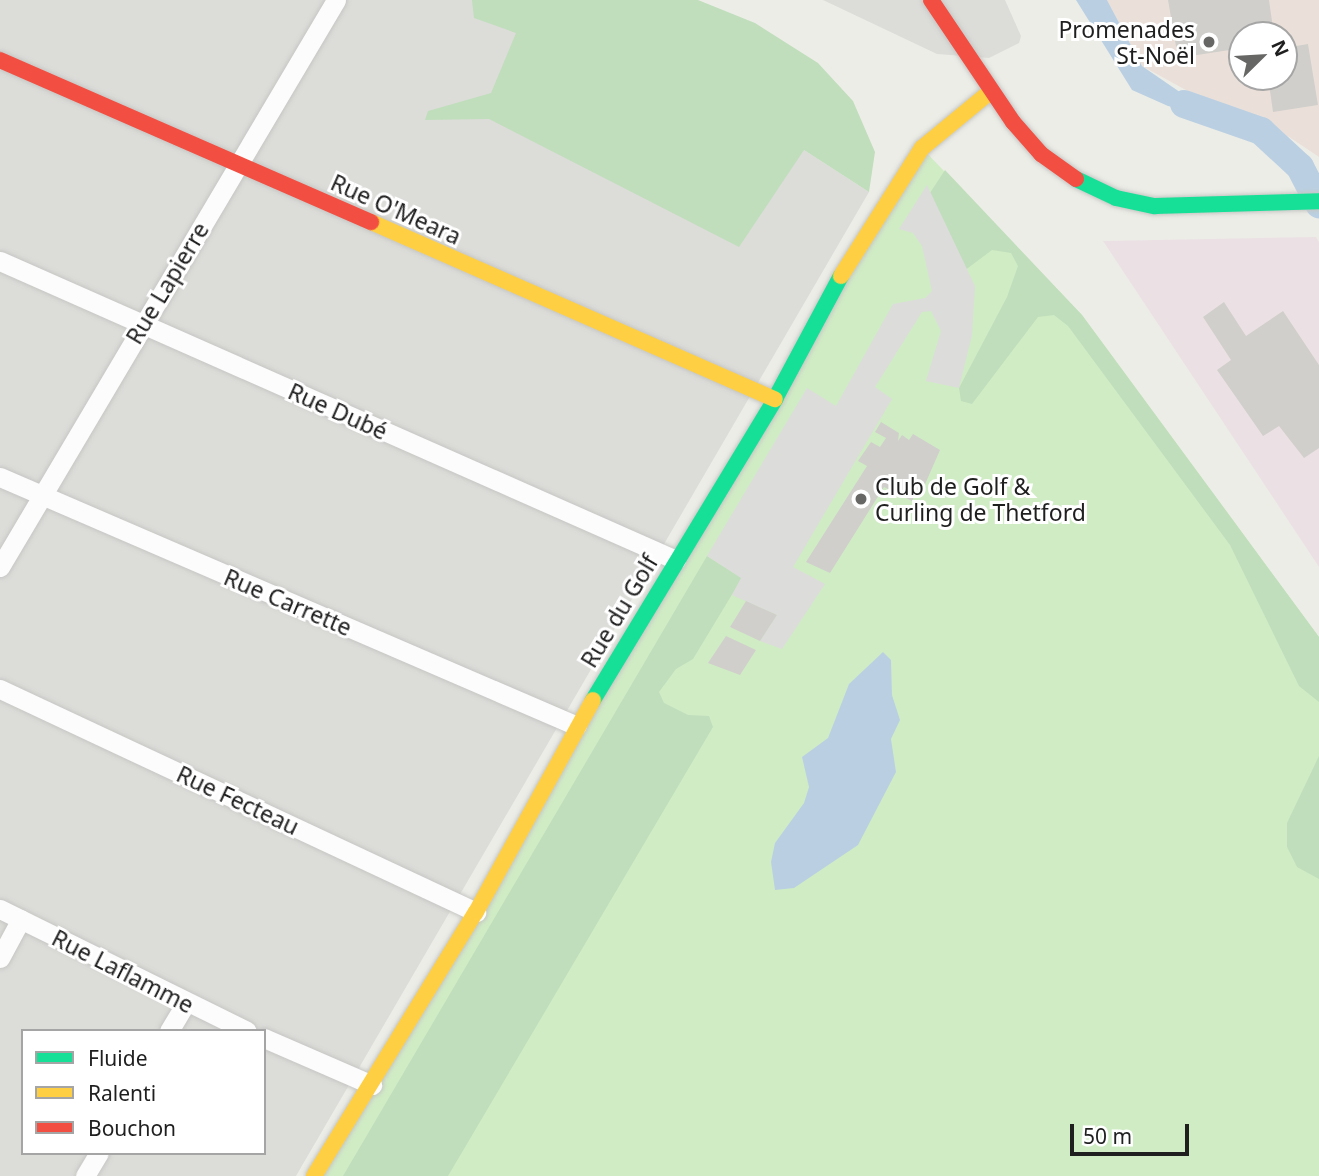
<!DOCTYPE html>
<meta charset="utf-8">
<style>
body{margin:0}
#map{position:relative;width:1319px;height:1176px;overflow:hidden;background:#edede8;font-family:"Noto Sans",sans-serif}
div>[style]{position:absolute}
.residential>*{inset:0;background:#dcdcd9}
.commercial>*{inset:0;background:#ebe0d9}
.industrial>*{inset:0;background:#ebe1e4}
.grass>*{inset:0;background:#d0ecc5}
.forest>*{inset:0;background:#c0debc}
.parking>*{inset:0;background:#dcdcda}
.water>*{inset:0;background:#bad0e2}
.river>*{height:28px;margin:-14px;padding:0 14px;transform-origin:14px;border-radius:14px;background:#bad0e2}
.building>*{inset:0;background:#d0cfcb}
.roads{filter:drop-shadow(0 0 2px #c6c6c4) drop-shadow(0 0 2px #c6c6c4)}
.street>*{height:19px;margin:-9.5px;padding:0 9.5px;transform-origin:9.5px;border-radius:9.5px;background:#fcfcfc}
.fast>*{height:16px;margin:-8px;padding:0 8px;transform-origin:8px;border-radius:8px;background:#16e098}
.slow>*{height:16px;margin:-8px;padding:0 8px;transform-origin:8px;border-radius:8px;background:#ffcf43}
.jam>*{height:16px;margin:-8px;padding:0 8px;transform-origin:8px;border-radius:8px;background:#f24e42}
.dots>*{width:19px;height:19px;translate:-50% -50%;box-sizing:border-box;border:4px solid #fff;border-radius:50%}
span{translate:-50% -50%;white-space:nowrap;text-align:center;line-height:1.15;-webkit-text-stroke:6px #fff;paint-order:stroke}
.poi-label{font-size:23px;color:#1f1f1f}
.right{translate:-100% -50%;text-align:right}
.left{translate:0 -50%;text-align:left}
.street-label{font-size:23px;color:#1f1f1f}
.legend{position:absolute;left:21px;top:1029px;width:245px;height:126px;box-sizing:border-box;background:#fff;border:2px solid #a5a5a5;margin:0;padding:9px 12px;list-style:none;font-size:21px;color:#1f1f1f}
.legend li{display:flex;align-items:center;gap:14px;height:35px}
.legend b{width:35px;border:2px solid #a5a5a5}
.north{position:absolute;left:1228px;top:21px;width:70px;height:70px;box-sizing:border-box;background:#fff;border:2px solid #a5a5a5;border-radius:50%;rotate:66deg;font-size:19px;font-weight:700;line-height:28px;text-align:center;color:#1f1f1f}
.north::after{content:'';display:block;margin:auto;width:24px;height:32px;background:#676765;clip-path:polygon(50% 0,100% 100%,50% 72%,0 100%)}
.scale{position:absolute;left:1070px;top:1124px;width:119px;height:32px;box-sizing:border-box;border:4px solid #1f1f1f;border-top:0;padding-left:9px;font-size:21px;line-height:24px;white-space:nowrap;color:#1f1f1f;-webkit-text-stroke:5px #fff;paint-order:stroke}
</style>
<div id="map">
<div class="residential">
<div style="clip-path:polygon(evenodd,0 0,529px 0,804px 150px,869px 192px,296px 1176px,0 1176px,0 0,23px 1031px,264px 1031px,264px 1153px,23px 1153px,23px 1031px)"></div>
<div style="clip-path:polygon(823px 0,1005px 0,1021px 36px,1019px 43px,989px 58px,937px 54px)"></div>
</div>
<div class="commercial">
<div style="clip-path:polygon(evenodd,1107px 0,1319px 0,1319px 157px,1289px 137px,1224px 111px,1142px 66px,1107px 0,1242px 35px,1284px 35px,1284px 77px,1242px 77px,1242px 35px)"></div>
</div>
<div class="industrial">
<div style="clip-path:polygon(1316px 237px,1319px 242px,1319px 567px,1103px 241px)"></div>
</div>
<div class="grass">
<div style="clip-path:polygon(922px 148px,1082px 315px,1319px 637px,1319px 1176px,314px 1176px)"></div>
</div>
<div class="forest">
<div style="clip-path:polygon(472px 0,698px 0,755px 23px,818px 63px,853px 101px,875px 152px,869px 192px,804px 150px,739px 247px,489px 119px,425px 120px,428px 111px,491px 93px,516px 33px,474px 18px)"></div>
<div style="clip-path:polygon(945px 170px,1082px 315px,1319px 637px,1319px 702px,1299px 686px,1230px 545px,1068px 326px,1054px 315px,1038px 317px,972px 404px,961px 401px,959px 388px,1007px 297px,1018px 266px,1011px 253px,992px 250px,964px 271px,928px 196px)"></div>
<div style="clip-path:polygon(707px 556px,742px 578px,693px 659px,676px 669px,659px 692px,664px 703px,688px 715px,709px 716px,713px 727px,448px 1176px,343px 1176px)"></div>
<div style="clip-path:polygon(1319px 756px,1319px 879px,1297px 867px,1287px 847px,1287px 823px)"></div>
</div>
<div class="parking">
<div style="clip-path:polygon(927px 185px,975px 286px,972px 335px,959px 388px,926px 381px,941px 331px,931px 311px,922px 312px,875px 387px,892px 399px,793px 567px,825px 584px,782px 649px,760px 641px,777px 615px,732px 595px,741px 578px,707px 556px,807px 388px,836px 406px,893px 304px,925px 298px,932px 291px,922px 246px,913px 233px,899px 229px)"></div>
</div>
<div class="water">
<div style="clip-path:polygon(1076px 0,1107px 0,1142px 66px,1219px 119px,1168px 106px,1132px 90px)"></div>
<div style="clip-path:polygon(883px 652px,891px 660px,892px 695px,900px 720px,891px 739px,896px 772px,858px 845px,794px 888px,775px 890px,771px 862px,775px 843px,804px 803px,809px 787px,802px 757px,828px 738px,849px 684px)"></div>
</div>
<div class="river">
<div style="left:1184px;top:104px;width:82px;rotate:19.3deg"></div>
<div style="left:1261px;top:131px;width:53px;rotate:42.7deg"></div>
<div style="left:1300px;top:167px;width:42px;rotate:62.8deg"></div>
</div>
<div class="building">
<div style="clip-path:polygon(1168px 0,1269px 0,1274px 35px,1242px 35px,1242px 78px,1236px 49px,1178px 58px)"></div>
<div style="clip-path:polygon(1308px 44px,1318px 105px,1273px 112px,1268px 77px,1284px 77px,1284px 48px)"></div>
<div style="clip-path:polygon(1224px 302px,1246px 336px,1283px 311px,1319px 365px,1319px 448px,1304px 458px,1279px 426px,1263px 436px,1217px 370px,1231px 360px,1203px 317px)"></div>
<div style="clip-path:polygon(881px 422px,899px 433px,898px 441px,902px 435px,909px 440px,913px 434px,940px 450px,919px 498px,915px 495px,912px 501px,884px 487px,830px 573px,806px 562px,867px 466px,858px 461px,871px 442px,880px 447px,886px 438px,875px 432px)"></div>
<div style="clip-path:polygon(746px 601px,777px 615px,760px 641px,730px 627px)"></div>
<div style="clip-path:polygon(726px 636px,756px 650px,740px 675px,708px 663px)"></div>
</div>
<div class="roads">
<div class="street">
<div style="left:0;top:261px;width:739px;rotate:23.86deg"></div>
<div style="left:0;top:477px;width:628px;rotate:23.34deg"></div>
<div style="left:0;top:567px;width:659px;rotate:-59.35deg"></div>
<div style="left:0;top:689px;width:526px;rotate:25.1deg"></div>
<div style="left:0;top:909px;width:275px;rotate:26.3deg"></div>
<div style="left:0;top:958px;width:44px;rotate:-61.7deg"></div>
<div style="left:169px;top:1031px;width:31px;rotate:-59deg"></div>
<div style="left:264px;top:1038px;width:118px;rotate:23.5deg"></div>
<div style="left:85px;top:1176px;width:27px;rotate:-59deg"></div>
</div>
<div class="fast">
<div style="left:1076px;top:179px;width:44px;rotate:25.4deg"></div>
<div style="left:1116px;top:198px;width:40px;rotate:12deg"></div>
<div style="left:1155px;top:206px;width:164px;rotate:-1.7deg"></div>
<div style="left:593px;top:700px;width:352px;rotate:-58.8deg"></div>
<div style="left:775px;top:399px;width:140px;rotate:-61.8deg"></div>
</div>
<div class="slow">
<div style="left:371px;top:222px;width:441px;rotate:23.7deg"></div>
<div style="left:841px;top:276px;width:151px;rotate:-57.7deg"></div>
<div style="left:922px;top:148px;width:88px;rotate:-39.5deg"></div>
<div style="left:314px;top:1176px;width:310px;rotate:-58.5deg"></div>
<div style="left:476px;top:912px;width:242px;rotate:-61.1deg"></div>
</div>
<div class="jam">
<div style="left:931px;top:0;width:147px;rotate:56.1deg"></div>
<div style="left:1013px;top:122px;width:43px;rotate:48.8deg"></div>
<div style="left:1041px;top:154px;width:43px;rotate:35.5deg"></div>
<div style="left:0;top:60px;width:405px;rotate:23.6deg"></div>
</div>
</div>
<div class="dots">
<div style="left:1209px;top:42px;background:#676765"></div>
<div style="left:861px;top:499px;background:#676765"></div>
</div>
<div class="poi-label">
<span class="right" style="left:1195px;top:42px">Promenades<br>St-Noël</span>
<span class="left" style="left:875px;top:499px">Club de Golf &amp;<br>Curling de Thetford</span>
</div>
<div class="street-label">
<span style="left:396px;top:209px;rotate:24deg">Rue O'Meara</span>
<span style="left:167px;top:283px;rotate:-59deg">Rue Lapierre</span>
<span style="left:338px;top:411px;rotate:24deg">Rue Dubé</span>
<span style="left:288px;top:602px;rotate:23deg">Rue Carrette</span>
<span style="left:619px;top:611px;rotate:-59deg">Rue du Golf</span>
<span style="left:238px;top:800px;rotate:25deg">Rue Fecteau</span>
<span style="left:123px;top:971px;rotate:27deg">Rue Laflamme</span>
</div>
<ul class="legend">
<li><b style="height:9px;background:#16e098"></b>Fluide</li>
<li><b style="height:9px;background:#ffcf43"></b>Ralenti</li>
<li><b style="height:9px;background:#f24e42"></b>Bouchon</li>
</ul>
<div class="north">N</div>
<div class="scale">50 m</div>
</div>
